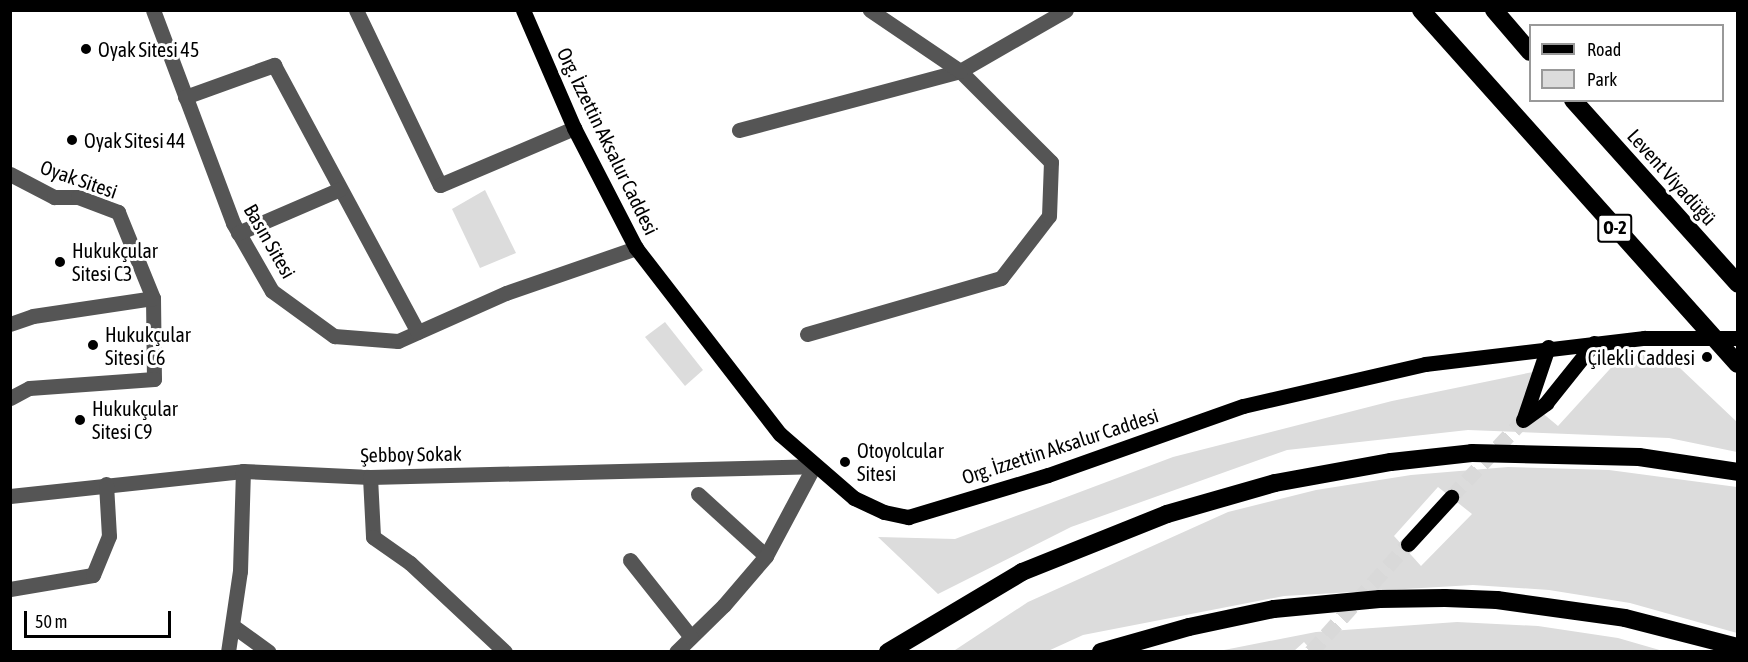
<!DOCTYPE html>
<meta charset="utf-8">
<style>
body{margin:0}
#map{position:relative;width:1748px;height:662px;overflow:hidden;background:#fff;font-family:"Asap Condensed",sans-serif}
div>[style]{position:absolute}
.green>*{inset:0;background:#dcdcdc}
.major-tunnel>*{height:15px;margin-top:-7.5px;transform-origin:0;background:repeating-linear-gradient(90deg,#d9d9d9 0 15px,transparent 0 23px)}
.minor>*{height:15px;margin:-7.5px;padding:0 7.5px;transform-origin:7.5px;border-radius:7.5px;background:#555}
.major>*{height:15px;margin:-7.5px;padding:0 7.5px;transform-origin:7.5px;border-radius:7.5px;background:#000}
.highway>*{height:18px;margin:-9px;padding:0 9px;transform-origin:9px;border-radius:9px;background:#000}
.dots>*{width:16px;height:16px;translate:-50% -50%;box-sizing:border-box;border:3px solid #fff;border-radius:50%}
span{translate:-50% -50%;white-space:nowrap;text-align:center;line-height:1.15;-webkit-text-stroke:6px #fff;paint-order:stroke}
.shield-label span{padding:2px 4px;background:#fff;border:2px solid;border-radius:4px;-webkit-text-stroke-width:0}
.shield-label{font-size:18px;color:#000;font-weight:700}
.poi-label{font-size:20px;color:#000}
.left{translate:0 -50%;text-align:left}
.right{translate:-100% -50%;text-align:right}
.street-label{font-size:20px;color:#000}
.frame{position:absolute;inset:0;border:12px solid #000;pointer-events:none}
.legend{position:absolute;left:1529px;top:24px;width:195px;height:78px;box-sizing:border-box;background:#fff;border:2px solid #999;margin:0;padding:8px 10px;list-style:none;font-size:18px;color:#000}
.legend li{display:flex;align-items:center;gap:12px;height:30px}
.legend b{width:30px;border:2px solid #999}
.scale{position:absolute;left:24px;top:611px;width:147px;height:27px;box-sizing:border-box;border:3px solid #000;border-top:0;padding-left:8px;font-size:18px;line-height:21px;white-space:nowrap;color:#000;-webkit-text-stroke:4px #fff;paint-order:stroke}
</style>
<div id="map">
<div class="green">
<div style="clip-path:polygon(485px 190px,516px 253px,480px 268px,452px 209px)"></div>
<div style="clip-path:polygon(665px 322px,703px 370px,685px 386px,645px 337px)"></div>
<div style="clip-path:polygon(1663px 352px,1737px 422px,1737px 452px,1669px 438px,1468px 430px,1287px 450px,1071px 527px,938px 594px,878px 537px,955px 539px,1173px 457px,1392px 401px,1533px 372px,1528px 401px,1558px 426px,1619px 359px)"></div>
<div style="clip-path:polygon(evenodd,1508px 467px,1609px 470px,1737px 487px,1737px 633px,1630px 603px,1549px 590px,1473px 585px,1284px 596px,1083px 635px,1048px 651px,952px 652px,1028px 602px,1228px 512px,1316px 490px,1411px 475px,1508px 467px,1438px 487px,1472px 514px,1421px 566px,1394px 536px,1438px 487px)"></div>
<div style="clip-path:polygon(1457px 622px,1538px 626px,1618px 638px,1663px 651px,1313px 652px,1304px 642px,1294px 651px,1219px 651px,1316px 632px)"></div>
</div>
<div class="major-tunnel">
<div style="left:1451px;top:497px;width:105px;rotate:-46.9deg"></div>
<div style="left:1311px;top:652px;width:145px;rotate:-48.1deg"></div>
</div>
<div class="minor">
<div style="left:153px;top:10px;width:228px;rotate:69.4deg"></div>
<div style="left:233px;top:223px;width:78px;rotate:60.2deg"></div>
<div style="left:272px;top:291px;width:77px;rotate:36deg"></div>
<div style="left:334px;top:336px;width:64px;rotate:4.5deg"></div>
<div style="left:398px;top:341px;width:118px;rotate:-24deg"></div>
<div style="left:506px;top:293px;width:138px;rotate:-19.1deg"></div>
<div style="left:356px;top:10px;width:194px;rotate:64.4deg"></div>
<div style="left:440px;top:185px;width:146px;rotate:-23deg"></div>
<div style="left:185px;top:97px;width:95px;rotate:-19.8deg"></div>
<div style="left:274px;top:65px;width:303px;rotate:61.7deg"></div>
<div style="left:739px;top:130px;width:229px;rotate:-14.9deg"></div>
<div style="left:960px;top:71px;width:122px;rotate:-29.9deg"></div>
<div style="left:10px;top:174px;width:50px;rotate:27.6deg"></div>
<div style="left:54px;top:197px;width:24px"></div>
<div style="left:78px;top:197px;width:43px;rotate:20.6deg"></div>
<div style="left:118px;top:212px;width:93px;rotate:67.9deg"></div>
<div style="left:153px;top:298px;width:81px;rotate:89.3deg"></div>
<div style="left:154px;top:379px;width:125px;rotate:175.9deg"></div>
<div style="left:29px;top:388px;width:21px;rotate:152deg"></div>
<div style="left:238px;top:233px;width:111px;rotate:-23.3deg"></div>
<div style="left:10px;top:324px;width:24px;rotate:-19deg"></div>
<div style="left:33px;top:316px;width:121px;rotate:-8.5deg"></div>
<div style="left:807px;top:334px;width:202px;rotate:-16.1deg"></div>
<div style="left:1001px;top:278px;width:78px;rotate:-52.3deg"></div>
<div style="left:1049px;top:216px;width:54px;rotate:-87.9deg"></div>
<div style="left:1051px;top:162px;width:129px;rotate:-135deg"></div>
<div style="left:960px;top:71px;width:109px;rotate:-145.9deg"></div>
<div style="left:370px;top:477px;width:60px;rotate:87.1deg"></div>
<div style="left:373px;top:537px;width:45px;rotate:35.1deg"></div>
<div style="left:410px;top:563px;width:130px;rotate:43.1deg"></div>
<div style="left:698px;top:494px;width:92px;rotate:42.4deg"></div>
<div style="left:10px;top:496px;width:234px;rotate:-6.1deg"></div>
<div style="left:243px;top:471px;width:127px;rotate:2.7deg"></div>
<div style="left:370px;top:477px;width:444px;rotate:-1.4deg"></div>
<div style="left:814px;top:466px;width:102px;rotate:118.1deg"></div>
<div style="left:766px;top:556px;width:65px;rotate:130.6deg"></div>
<div style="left:724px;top:605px;width:67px;rotate:135.6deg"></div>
<div style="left:630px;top:560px;width:98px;rotate:51.6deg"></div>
<div style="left:10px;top:589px;width:84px;rotate:-9.6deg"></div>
<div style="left:93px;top:575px;width:42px;rotate:-67.7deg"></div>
<div style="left:109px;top:536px;width:52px;rotate:-93.3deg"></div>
<div style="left:233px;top:626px;width:44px;rotate:35.8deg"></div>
<div style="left:228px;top:652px;width:82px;rotate:-81.6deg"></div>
<div style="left:240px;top:571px;width:100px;rotate:-88.3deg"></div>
</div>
<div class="major">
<div style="left:523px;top:10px;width:129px;rotate:66.6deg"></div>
<div style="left:574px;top:128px;width:135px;rotate:62.7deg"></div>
<div style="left:636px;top:248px;width:235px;rotate:52.3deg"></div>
<div style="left:780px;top:434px;width:98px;rotate:40.9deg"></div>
<div style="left:854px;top:498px;width:33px;rotate:25deg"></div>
<div style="left:884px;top:512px;width:25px;rotate:12deg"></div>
<div style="left:908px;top:517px;width:146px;rotate:-16.7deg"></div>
<div style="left:1048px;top:475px;width:207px;rotate:-19.5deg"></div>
<div style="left:1243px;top:406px;width:187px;rotate:-13deg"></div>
<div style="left:1425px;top:364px;width:221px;rotate:-6.8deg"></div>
<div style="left:1644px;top:338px;width:94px"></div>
<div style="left:1524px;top:418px;width:75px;rotate:-71.3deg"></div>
<div style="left:1523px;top:420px;width:29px;rotate:-36deg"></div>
<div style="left:1546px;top:403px;width:77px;rotate:-51.3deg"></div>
<div style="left:1408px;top:544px;width:64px;rotate:-47.5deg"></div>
</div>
<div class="highway">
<div style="left:1421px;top:10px;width:475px;rotate:48.2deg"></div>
<div style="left:1494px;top:10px;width:55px;rotate:49.4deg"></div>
<div style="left:1573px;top:100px;width:247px;rotate:48.1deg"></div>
<div style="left:888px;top:652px;width:156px;rotate:-30.8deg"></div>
<div style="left:1022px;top:572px;width:156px;rotate:-21.8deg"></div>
<div style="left:1167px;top:514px;width:112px;rotate:-16deg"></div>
<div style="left:1275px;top:483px;width:118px;rotate:-10.3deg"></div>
<div style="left:1391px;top:462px;width:81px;rotate:-6.3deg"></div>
<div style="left:1472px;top:453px;width:167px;rotate:1.4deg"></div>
<div style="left:1639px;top:457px;width:100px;rotate:8.6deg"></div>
<div style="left:1101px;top:652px;width:91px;rotate:-15.9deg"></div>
<div style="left:1189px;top:627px;width:87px;rotate:-12deg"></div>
<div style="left:1274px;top:609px;width:106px;rotate:-5.4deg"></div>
<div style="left:1380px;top:599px;width:65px;rotate:-0.9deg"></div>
<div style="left:1445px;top:598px;width:52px;rotate:2.2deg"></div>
<div style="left:1497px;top:600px;width:129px;rotate:8deg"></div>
<div style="left:1625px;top:618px;width:117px;rotate:14.4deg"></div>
</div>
<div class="dots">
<div style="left:86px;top:49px;background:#000"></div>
<div style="left:72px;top:140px;background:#000"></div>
<div style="left:60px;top:262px;background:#000"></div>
<div style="left:93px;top:345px;background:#000"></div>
<div style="left:1707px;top:357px;background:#000"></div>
<div style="left:80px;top:420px;background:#000"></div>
<div style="left:845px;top:462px;background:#000"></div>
</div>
<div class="shield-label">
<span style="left:1615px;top:228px">O-2</span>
</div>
<div class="poi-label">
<span class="left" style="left:98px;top:49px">Oyak Sitesi 45</span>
<span class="left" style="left:84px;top:140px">Oyak Sitesi 44</span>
<span class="left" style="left:72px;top:262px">Hukukçular<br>Sitesi C3</span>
<span class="left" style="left:105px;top:346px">Hukukçular<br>Sitesi C6</span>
<span class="right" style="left:1695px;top:357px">Çilekli Caddesi</span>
<span class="left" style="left:92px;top:420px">Hukukçular<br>Sitesi C9</span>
<span class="left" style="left:857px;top:462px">Otoyolcular<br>Sitesi</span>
</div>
<div class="street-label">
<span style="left:608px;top:141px;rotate:64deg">Org. İzzettin Aksalur Caddesi</span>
<span style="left:1672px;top:177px;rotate:48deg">Levent Viyadüğü</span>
<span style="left:79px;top:179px;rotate:19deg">Oyak Sitesi</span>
<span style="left:270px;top:241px;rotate:60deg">Basın Sitesi</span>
<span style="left:1060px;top:446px;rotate:-18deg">Org. İzzettin Aksalur Caddesi</span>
<span style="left:411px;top:454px;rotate:-1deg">Şebboy Sokak</span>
</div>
<div class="frame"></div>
<ul class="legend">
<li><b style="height:8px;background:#000"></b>Road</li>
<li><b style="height:16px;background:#dcdcdc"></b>Park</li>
</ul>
<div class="scale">50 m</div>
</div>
